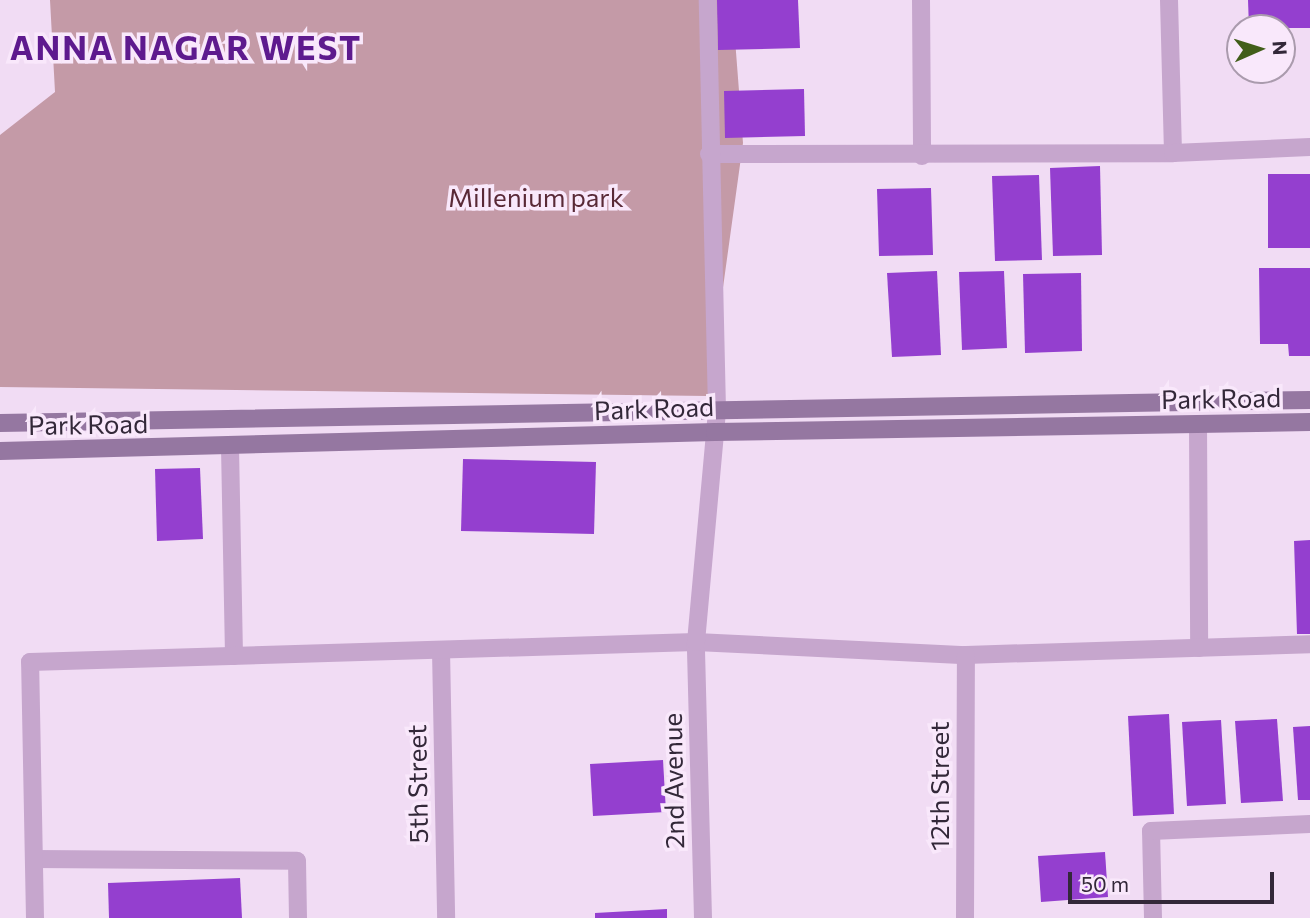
<!DOCTYPE html>
<style>
body{margin:0}
#map{position:relative;width:1310px;height:918px;overflow:hidden;background:#f1dcf4;font-family:Commissioner,sans-serif}
div>[style]{position:absolute}
.green>*{inset:0;background:#c49aa7}
.building>*{inset:0;background:#943fcf}
.street>*{height:18px;margin:-9px;padding:0 9px;transform-origin:9px;border-radius:9px;background:#c6a6cd}
.secondary>*{height:18px;margin:-9px;padding:0 9px;transform-origin:9px;border-radius:9px;background:#9577a1}
span{translate:-50% -50%;white-space:nowrap;text-align:center;line-height:1.15;-webkit-text-stroke:7px #f9e8fb;paint-order:stroke}
.park-label{font-size:26px;color:#592937}
.street-label{font-size:26px;color:#332839}
.district-label{font-size:33px;color:#5e1a8e;font-weight:700;letter-spacing:2px}
.north{position:absolute;left:1226px;top:14px;width:70px;height:70px;box-sizing:border-box;background:#f9e8fb;border:2px solid #aa9bad;border-radius:50%;rotate:87deg;font-size:19px;font-weight:700;line-height:28px;text-align:center;color:#332839}
.north::after{content:'';display:block;margin:auto;width:24px;height:32px;background:#425e1a;clip-path:polygon(50% 0,100% 100%,50% 72%,0 100%)}
.scale{position:absolute;left:1068px;top:872px;width:206px;height:32px;box-sizing:border-box;border:4px solid #332839;border-top:0;padding-left:9px;font-size:21px;line-height:24px;white-space:nowrap;color:#332839;-webkit-text-stroke:5px #f9e8fb;paint-order:stroke}
</style>
<div id="map">
<div class="green">
<div style="clip-path:polygon(50px 0,732px 0,743px 143px,708px 396px,0 387px,0 135px,55px 92px)"></div>
</div>
<div class="building">
<div style="clip-path:polygon(717px 0,798px 0,800px 48px,718px 50px)"></div>
<div style="clip-path:polygon(1248px 0,1310px 0,1310px 28px,1249px 28px)"></div>
<div style="clip-path:polygon(804px 89px,805px 136px,725px 138px,724px 91px)"></div>
<div style="clip-path:polygon(1100px 166px,1102px 255px,1053px 256px,1050px 168px)"></div>
<div style="clip-path:polygon(1268px 174px,1310px 174px,1310px 248px,1268px 248px)"></div>
<div style="clip-path:polygon(1039px 175px,1042px 260px,995px 261px,992px 176px)"></div>
<div style="clip-path:polygon(931px 188px,933px 255px,879px 256px,877px 189px)"></div>
<div style="clip-path:polygon(1259px 268px,1310px 268px,1310px 356px,1289px 356px,1288px 344px,1260px 344px)"></div>
<div style="clip-path:polygon(937px 271px,941px 355px,892px 357px,887px 273px)"></div>
<div style="clip-path:polygon(1004px 271px,1007px 348px,962px 350px,959px 272px)"></div>
<div style="clip-path:polygon(1081px 273px,1082px 351px,1025px 353px,1023px 274px)"></div>
<div style="clip-path:polygon(463px 459px,596px 462px,594px 534px,461px 531px)"></div>
<div style="clip-path:polygon(200px 468px,203px 539px,157px 541px,155px 469px)"></div>
<div style="clip-path:polygon(1310px 540px,1310px 634px,1297px 634px,1294px 541px)"></div>
<div style="clip-path:polygon(1169px 714px,1174px 814px,1133px 816px,1128px 716px)"></div>
<div style="clip-path:polygon(1277px 719px,1283px 801px,1241px 803px,1235px 721px)"></div>
<div style="clip-path:polygon(1221px 720px,1226px 804px,1187px 806px,1182px 722px)"></div>
<div style="clip-path:polygon(1310px 726px,1310px 800px,1298px 800px,1293px 727px)"></div>
<div style="clip-path:polygon(663px 760px,666px 812px,593px 816px,590px 764px)"></div>
<div style="clip-path:polygon(1105px 852px,1108px 897px,1041px 902px,1038px 856px)"></div>
<div style="clip-path:polygon(240px 878px,242px 918px,109px 918px,108px 883px)"></div>
<div style="clip-path:polygon(667px 909px,667px 918px,595px 918px,595px 913px)"></div>
</div>
<div class="street">
<div style="left:921px;top:0;width:156px;rotate:89.6deg"></div>
<div style="left:1169px;top:0;width:153px;rotate:88.5deg"></div>
<div style="left:709px;top:154px;width:464px;rotate:-0.1deg"></div>
<div style="left:1173px;top:153px;width:137px;rotate:-2.5deg"></div>
<div style="left:1198px;top:424px;width:224px;rotate:89.7deg"></div>
<div style="left:230px;top:447px;width:209px;rotate:88.9deg"></div>
<div style="left:441px;top:650px;width:268px;rotate:88.9deg"></div>
<div style="left:34px;top:859px;width:263px;rotate:0.4deg"></div>
<div style="left:297px;top:861px;width:57px;rotate:89deg"></div>
<div style="left:35px;top:918px;width:256px;rotate:-91.1deg"></div>
<div style="left:30px;top:662px;width:666px;rotate:-1.72deg"></div>
<div style="left:696px;top:642px;width:270px;rotate:2.8deg"></div>
<div style="left:966px;top:655px;width:344px;rotate:-1.8deg"></div>
<div style="left:703px;top:918px;width:276px;rotate:-91.5deg"></div>
<div style="left:696px;top:642px;width:233px;rotate:-84.8deg"></div>
<div style="left:717px;top:410px;width:410px;rotate:-91.3deg"></div>
<div style="left:965px;top:918px;width:263px;rotate:-89.8deg"></div>
<div style="left:1153px;top:918px;width:87px;rotate:-91.3deg"></div>
<div style="left:1151px;top:831px;width:159px;rotate:-2.5deg"></div>
</div>
<div class="secondary">
<div style="left:0;top:423px;width:1310px;rotate:-1.01deg"></div>
<div style="left:0;top:451px;width:715px;rotate:-1.52deg"></div>
<div style="left:715px;top:432px;width:595px;rotate:-0.96deg"></div>
</div>
<div class="park-label">
<span style="left:536px;top:197px">Millenium park</span>
</div>
<div class="street-label">
<span style="left:1221px;top:398px;rotate:-1deg">Park Road</span>
<span style="left:654px;top:408px;rotate:-2deg">Park Road</span>
<span style="left:88px;top:424px;rotate:-1deg">Park Road</span>
<span style="left:673px;top:781px;rotate:-91deg">2nd Avenue</span>
<span style="left:417px;top:784px;rotate:-91deg">5th Street</span>
<span style="left:939px;top:786px;rotate:-90deg">12th Street</span>
</div>
<div class="district-label">
<span style="left:186px;top:47px">ANNA NAGAR WEST</span>
</div>
<div class="north">N</div>
<div class="scale">50 m</div>
</div>
